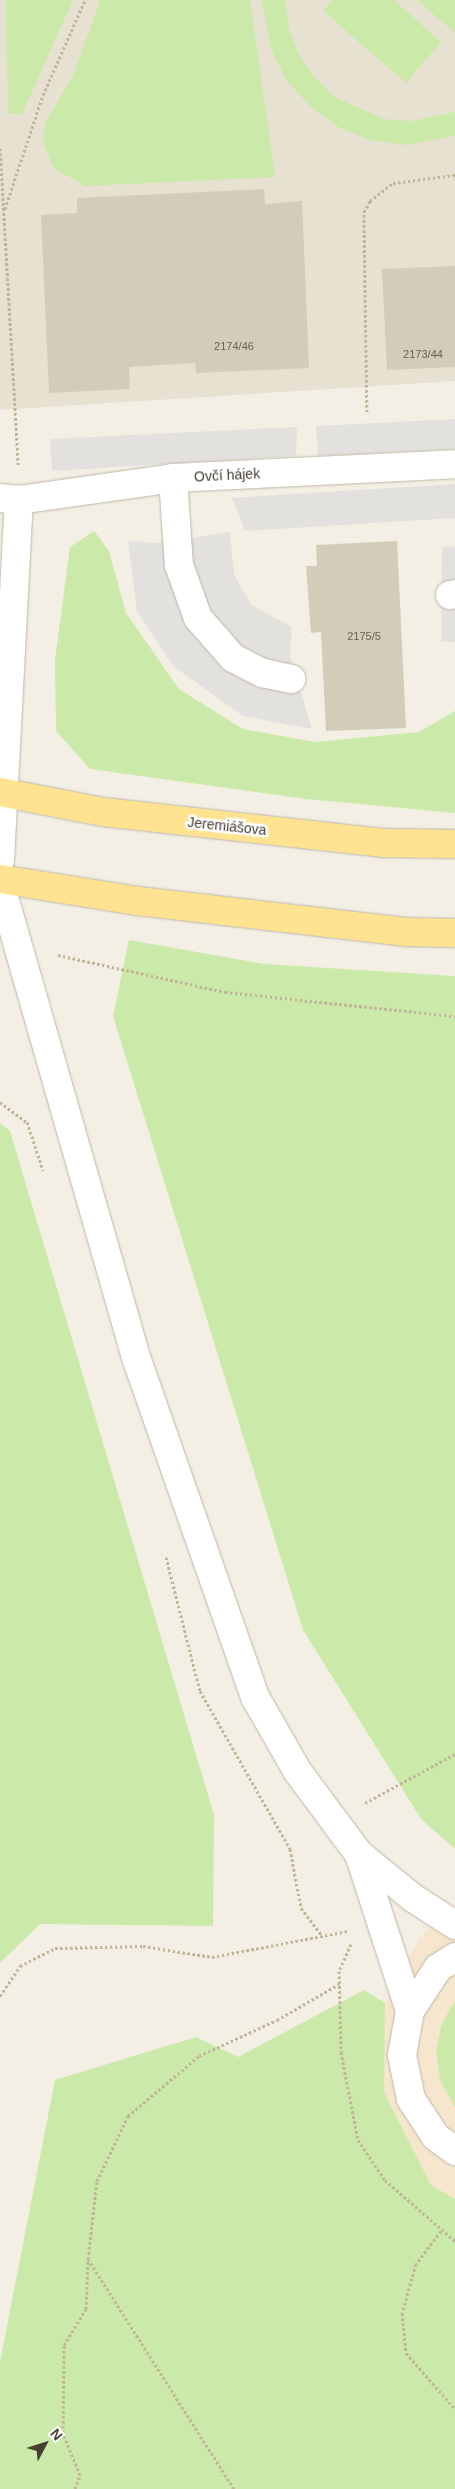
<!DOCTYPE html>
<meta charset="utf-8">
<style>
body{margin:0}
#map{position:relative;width:455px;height:2489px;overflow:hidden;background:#f3efe4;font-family:Arial,sans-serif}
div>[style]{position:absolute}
.residential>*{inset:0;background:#e7e1d2}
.commercial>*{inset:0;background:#f7e6ce}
.green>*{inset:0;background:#cbeaaa}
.parking>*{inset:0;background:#e3e1dd}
.building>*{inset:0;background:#d5cbb9}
.path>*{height:3px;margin-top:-1.5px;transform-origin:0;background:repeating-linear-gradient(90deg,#c1b497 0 2.5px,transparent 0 5px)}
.roads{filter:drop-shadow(0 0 1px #bfb7a6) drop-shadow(0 0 1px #bfb7a6)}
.minor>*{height:28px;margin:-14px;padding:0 14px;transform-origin:14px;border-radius:14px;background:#fff}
.major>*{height:28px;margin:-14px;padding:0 14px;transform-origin:14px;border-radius:14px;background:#ffe391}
span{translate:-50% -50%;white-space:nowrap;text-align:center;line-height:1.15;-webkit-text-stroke:5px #fff;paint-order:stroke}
.number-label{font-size:11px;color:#696255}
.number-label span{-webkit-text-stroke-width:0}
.street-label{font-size:14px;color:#453f34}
.north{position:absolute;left:20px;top:2419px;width:50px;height:50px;-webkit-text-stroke:4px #fff;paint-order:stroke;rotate:50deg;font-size:14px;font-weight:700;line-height:20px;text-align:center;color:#453f34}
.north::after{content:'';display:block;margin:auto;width:18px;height:22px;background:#453f34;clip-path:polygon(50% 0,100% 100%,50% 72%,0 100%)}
</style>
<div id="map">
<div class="residential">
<div style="clip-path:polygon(0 0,455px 0,455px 381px,0 410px)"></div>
</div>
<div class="commercial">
<div style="clip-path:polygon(455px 1906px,455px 2199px,431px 2185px,383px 2092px,385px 2003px,420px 1937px)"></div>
</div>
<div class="green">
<div style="clip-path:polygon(6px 0,73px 0,22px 114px,8px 113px)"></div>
<div style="clip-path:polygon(100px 0,250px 0,275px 177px,85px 186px,54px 168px,43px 143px,46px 121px,73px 76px)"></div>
<div style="clip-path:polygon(262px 0,285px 0,289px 30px,299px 55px,315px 78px,335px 97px,384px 119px,411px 121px,455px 112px,455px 136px,405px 145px,370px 140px,338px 127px,311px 107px,287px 81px,271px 49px)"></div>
<div style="clip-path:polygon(333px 0,394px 0,441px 42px,406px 83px,323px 11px)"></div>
<div style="clip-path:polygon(417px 0,455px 0,455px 33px)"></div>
<div style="clip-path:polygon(94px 531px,109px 551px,126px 613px,179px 689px,243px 729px,316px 742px,419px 732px,455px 711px,455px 813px,306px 799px,90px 769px,56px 731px,55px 660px,70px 547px)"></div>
<div style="clip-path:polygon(129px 940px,265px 964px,455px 976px,455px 1849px,421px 1819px,303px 1630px,113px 1016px)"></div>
<div style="clip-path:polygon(0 1123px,10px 1131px,214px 1815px,213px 1926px,40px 1924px,0 1963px)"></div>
<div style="clip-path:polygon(364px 1990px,385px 2003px,384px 2092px,431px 2185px,455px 2199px,455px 2489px,0 2489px,0 2362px,55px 2080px,196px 2037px,238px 2057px)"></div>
<div style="clip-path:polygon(455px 2001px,455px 2107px,440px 2080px,436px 2051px,442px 2023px)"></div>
</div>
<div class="parking">
<div style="clip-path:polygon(455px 419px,455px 449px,318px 456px,316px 426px)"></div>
<div style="clip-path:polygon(297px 427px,296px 456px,52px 471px,50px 439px)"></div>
<div style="clip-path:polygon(455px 484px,455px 518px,245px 531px,232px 498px)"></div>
<div style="clip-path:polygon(230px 532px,234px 574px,251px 605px,292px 627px,290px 656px,312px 729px,243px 716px,173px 666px,137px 611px,128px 541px,158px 543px)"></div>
<div style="clip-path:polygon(455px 546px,455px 642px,441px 642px,442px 547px)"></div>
</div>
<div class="building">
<div style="clip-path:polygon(264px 189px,265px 204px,302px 201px,309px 368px,196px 373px,195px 363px,129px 367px,130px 389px,49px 393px,41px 215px,77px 213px,77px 198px)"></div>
<div style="clip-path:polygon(455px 266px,455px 367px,387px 370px,382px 269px)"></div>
<div style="clip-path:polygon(397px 541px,406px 728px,326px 731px,321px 632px,311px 633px,306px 566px,317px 566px,316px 545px)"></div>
</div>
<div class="path">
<div style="left:0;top:148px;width:317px;rotate:86.7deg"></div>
<div style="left:5px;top:209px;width:120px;rotate:-71.6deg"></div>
<div style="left:43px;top:95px;width:104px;rotate:-66.1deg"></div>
<div style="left:367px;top:412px;width:200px;rotate:-90.9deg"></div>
<div style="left:364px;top:212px;width:13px;rotate:-61deg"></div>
<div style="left:370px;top:201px;width:29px;rotate:-38deg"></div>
<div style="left:393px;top:183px;width:63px;rotate:-7.4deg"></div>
<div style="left:58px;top:955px;width:171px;rotate:12.5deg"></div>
<div style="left:225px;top:992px;width:231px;rotate:6deg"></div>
<div style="left:0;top:1102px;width:34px;rotate:37deg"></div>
<div style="left:27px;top:1122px;width:51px;rotate:71.6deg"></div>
<div style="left:166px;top:1557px;width:138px;rotate:75.8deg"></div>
<div style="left:200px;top:1691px;width:182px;rotate:60.3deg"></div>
<div style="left:290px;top:1849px;width:60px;rotate:79.4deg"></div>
<div style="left:301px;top:1908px;width:35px;rotate:53deg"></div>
<div style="left:365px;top:1803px;width:102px;rotate:-28.6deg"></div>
<div style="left:351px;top:1944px;width:30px;rotate:114deg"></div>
<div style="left:339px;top:1971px;width:81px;rotate:88.6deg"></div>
<div style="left:341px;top:2052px;width:90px;rotate:79.1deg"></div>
<div style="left:358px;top:2140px;width:48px;rotate:56deg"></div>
<div style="left:385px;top:2180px;width:93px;rotate:41.1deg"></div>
<div style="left:0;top:1996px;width:36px;rotate:-56deg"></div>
<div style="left:20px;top:1966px;width:39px;rotate:-27deg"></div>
<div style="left:55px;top:1948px;width:88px;rotate:-1.3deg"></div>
<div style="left:143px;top:1946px;width:70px;rotate:9.1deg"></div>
<div style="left:212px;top:1957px;width:138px;rotate:-10.8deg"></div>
<div style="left:441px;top:2231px;width:41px;rotate:127.1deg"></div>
<div style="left:416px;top:2264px;width:51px;rotate:105.9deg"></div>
<div style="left:402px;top:2313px;width:40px;rotate:84.3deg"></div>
<div style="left:406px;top:2353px;width:74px;rotate:48.8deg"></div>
<div style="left:75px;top:2489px;width:15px;rotate:-70deg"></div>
<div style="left:80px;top:2475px;width:45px;rotate:-112deg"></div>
<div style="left:63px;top:2433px;width:88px;rotate:-89.3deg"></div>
<div style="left:64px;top:2345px;width:42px;rotate:-58.6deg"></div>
<div style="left:86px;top:2309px;width:50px;rotate:-87.7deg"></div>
<div style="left:234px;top:2489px;width:272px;rotate:-122.4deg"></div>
<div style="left:88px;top:2259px;width:79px;rotate:-83.4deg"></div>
<div style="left:97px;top:2181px;width:72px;rotate:-64.5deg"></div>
<div style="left:128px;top:2116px;width:93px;rotate:-40.2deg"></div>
<div style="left:199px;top:2056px;width:86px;rotate:-24.8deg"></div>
<div style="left:277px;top:2020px;width:72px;rotate:-30.1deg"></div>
</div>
<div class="roads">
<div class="minor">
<div style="left:173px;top:478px;width:87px;rotate:86.1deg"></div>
<div style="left:179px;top:565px;width:56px;rotate:70.3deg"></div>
<div style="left:198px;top:618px;width:53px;rotate:48.8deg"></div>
<div style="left:233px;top:658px;width:34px;rotate:27deg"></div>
<div style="left:263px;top:673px;width:29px;rotate:12deg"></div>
<div style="left:0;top:498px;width:19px;rotate:6deg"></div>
<div style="left:19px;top:500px;width:156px;rotate:-8.1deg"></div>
<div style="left:173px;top:478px;width:282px;rotate:-2.8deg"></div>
<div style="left:450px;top:595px;width:5px;rotate:-11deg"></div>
<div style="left:0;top:860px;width:361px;rotate:-87deg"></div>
<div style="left:0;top:883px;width:496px;rotate:74deg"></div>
<div style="left:137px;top:1360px;width:357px;rotate:70.7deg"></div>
<div style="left:255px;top:1697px;width:86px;rotate:60.2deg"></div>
<div style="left:298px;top:1772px;width:102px;rotate:53.4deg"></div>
<div style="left:359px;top:1854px;width:70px;rotate:39.2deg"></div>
<div style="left:413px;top:1898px;width:50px;rotate:32.7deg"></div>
<div style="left:359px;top:1854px;width:165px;rotate:72deg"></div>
<div style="left:455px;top:1957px;width:20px;rotate:147deg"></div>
<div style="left:438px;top:1968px;width:51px;rotate:123.1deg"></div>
<div style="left:410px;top:2011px;width:45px;rotate:100.3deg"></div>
<div style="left:402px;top:2055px;width:45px;rotate:78.4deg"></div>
<div style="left:411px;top:2099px;width:45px;rotate:56.7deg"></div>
<div style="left:436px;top:2137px;width:24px;rotate:36deg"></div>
</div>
<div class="major">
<div style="left:0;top:792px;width:105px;rotate:11deg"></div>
<div style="left:103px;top:812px;width:284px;rotate:6.3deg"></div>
<div style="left:385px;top:843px;width:70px;rotate:0.8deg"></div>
<div style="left:0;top:879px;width:140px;rotate:9.1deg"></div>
<div style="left:138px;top:901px;width:271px;rotate:6.6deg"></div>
<div style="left:407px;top:932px;width:48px;rotate:1.2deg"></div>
</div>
</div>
<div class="number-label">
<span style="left:234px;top:346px">2174/46</span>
<span style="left:423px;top:354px">2173/44</span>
<span style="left:364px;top:636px">2175/5</span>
</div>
<div class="street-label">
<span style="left:227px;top:475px;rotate:-3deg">Ovčí hájek</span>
<span style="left:227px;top:826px;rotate:6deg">Jeremiášova</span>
</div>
<div class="north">N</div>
</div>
